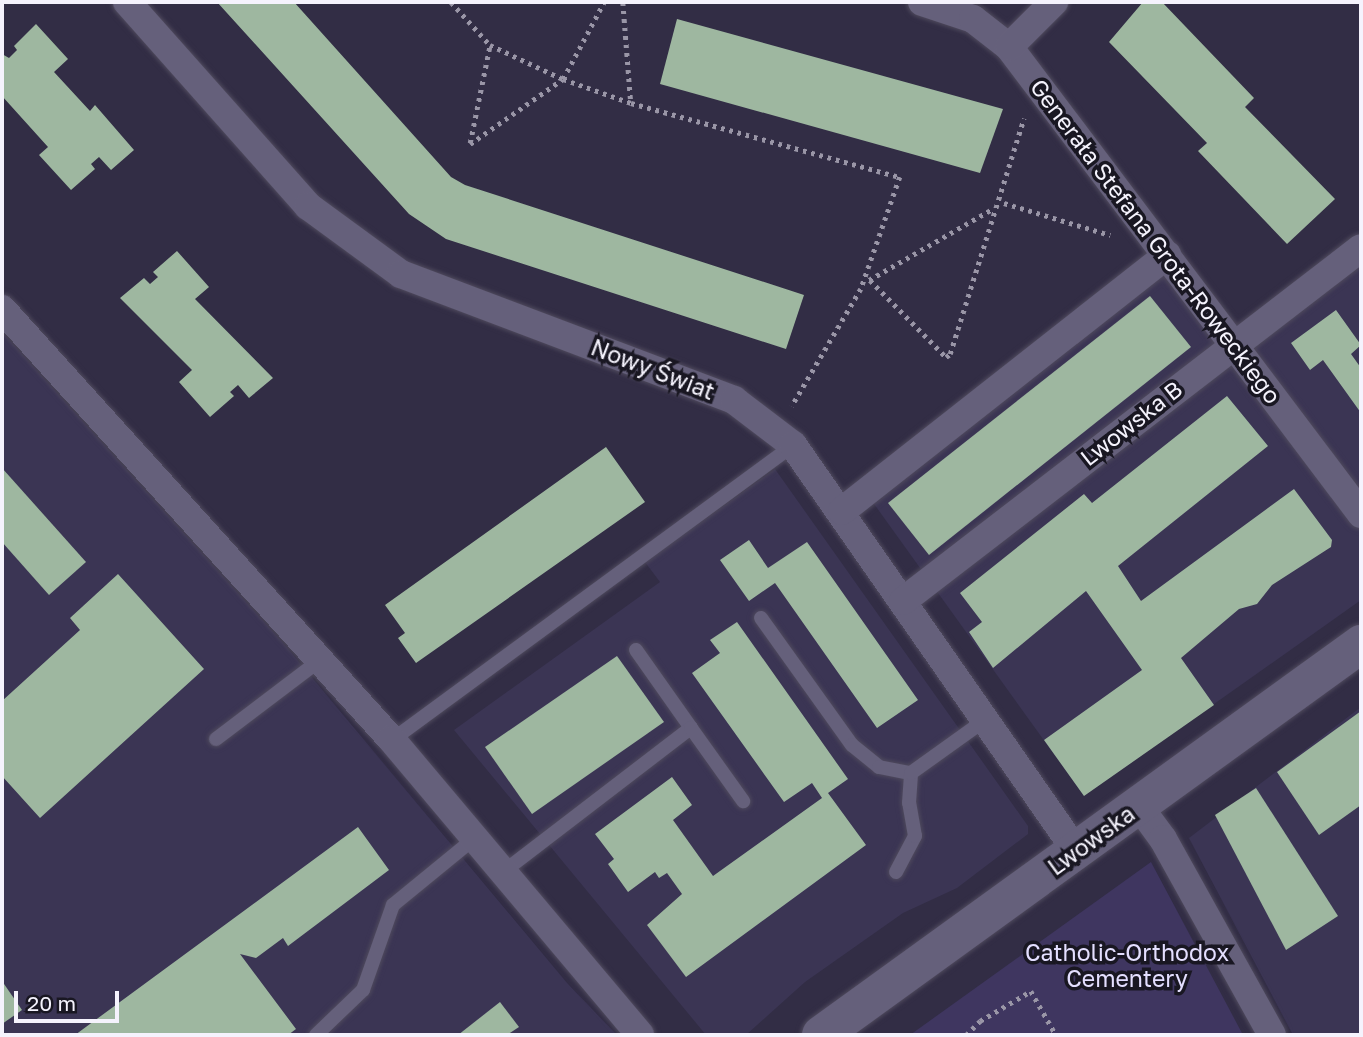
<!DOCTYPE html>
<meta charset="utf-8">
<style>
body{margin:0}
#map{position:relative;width:1363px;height:1037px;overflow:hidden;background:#322d45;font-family:"Golos Text",sans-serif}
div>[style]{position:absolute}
.built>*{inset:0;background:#3b3554}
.green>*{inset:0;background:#3f3660}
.building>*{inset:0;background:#9eb7a0}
.path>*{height:4.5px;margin-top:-2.25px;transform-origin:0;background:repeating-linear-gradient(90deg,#9a96a7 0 3.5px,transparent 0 8.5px)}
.roads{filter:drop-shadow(0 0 2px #4f4a5d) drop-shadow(0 0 2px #4f4a5d)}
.service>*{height:14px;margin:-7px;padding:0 7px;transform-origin:7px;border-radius:7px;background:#65607b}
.minor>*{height:28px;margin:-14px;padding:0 14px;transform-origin:14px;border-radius:14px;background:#65607b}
.secondary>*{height:38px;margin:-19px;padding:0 19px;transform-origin:19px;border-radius:19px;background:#65607b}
span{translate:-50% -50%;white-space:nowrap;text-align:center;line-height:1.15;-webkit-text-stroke:7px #191722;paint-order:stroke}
.street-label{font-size:23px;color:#f5f3fd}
.park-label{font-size:23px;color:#e4dfff}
.frame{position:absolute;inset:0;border:4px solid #f5f3fd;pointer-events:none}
.scale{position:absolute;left:14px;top:991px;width:105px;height:32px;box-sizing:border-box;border:4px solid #f5f3fd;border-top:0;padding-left:9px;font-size:21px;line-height:24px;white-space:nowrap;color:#f5f3fd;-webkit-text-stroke:5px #191722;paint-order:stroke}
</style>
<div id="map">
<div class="built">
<div style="clip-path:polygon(1361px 236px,1361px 492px,1238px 331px)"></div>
<div style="clip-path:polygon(1160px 260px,1361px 529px,1361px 600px,1084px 796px,864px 490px)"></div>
<div style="clip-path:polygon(2px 332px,284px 644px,567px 983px,617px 1035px,2px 1035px)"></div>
<div style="clip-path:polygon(775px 469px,1028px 826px,1028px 834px,957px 888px,903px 913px,805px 982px,746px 1035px,706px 1035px,454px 730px,660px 582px,645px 562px)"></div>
<div style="clip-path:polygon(1361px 707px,1361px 1035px,1293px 1035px,1189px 838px)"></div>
</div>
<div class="green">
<div style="clip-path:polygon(1151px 862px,1243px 1035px,910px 1035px)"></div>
</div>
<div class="building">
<div style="clip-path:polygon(217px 2px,294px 2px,451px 177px,465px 185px,804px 295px,786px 349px,446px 239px,409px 214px)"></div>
<div style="clip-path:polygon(1143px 2px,1162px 2px,1254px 98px,1245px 107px,1335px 199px,1287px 244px,1198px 151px,1207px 143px,1109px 42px)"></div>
<div style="clip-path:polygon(677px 19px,1003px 109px,980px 173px,660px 84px)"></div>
<div style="clip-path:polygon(36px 24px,68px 59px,54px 72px,90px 111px,95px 105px,134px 150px,111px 170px,99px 157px,91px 164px,95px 169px,71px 190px,39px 155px,48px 147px,2px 96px,2px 54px,9px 58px,17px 50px,14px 46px)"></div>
<div style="clip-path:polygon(177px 251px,209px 287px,195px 299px,273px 378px,249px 398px,238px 385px,230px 392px,234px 396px,210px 417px,179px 382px,192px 370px,120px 298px,144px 278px,150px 284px,158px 277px,153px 272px)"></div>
<div style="clip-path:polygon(1150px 296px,1191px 347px,929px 555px,888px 503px)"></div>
<div style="clip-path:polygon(1336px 310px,1361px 345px,1351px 354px,1361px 368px,1361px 413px,1323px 360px,1310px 370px,1291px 343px)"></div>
<div style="clip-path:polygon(1227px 396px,1268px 446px,1118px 566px,1141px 601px,1294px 489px,1332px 540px,1331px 547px,1272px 585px,1257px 604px,1239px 609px,1181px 658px,1214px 705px,1084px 796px,1044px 740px,1142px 670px,1086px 591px,993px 668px,969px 632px,982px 622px,960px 593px,1084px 494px,1092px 503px)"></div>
<div style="clip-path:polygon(606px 447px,645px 502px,416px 663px,398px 638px,405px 633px,385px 605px)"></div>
<div style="clip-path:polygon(2px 468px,86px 562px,49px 595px,2px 542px)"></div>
<div style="clip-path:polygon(749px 540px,768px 568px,807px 542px,918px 700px,877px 728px,775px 583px,749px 601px,720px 560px)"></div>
<div style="clip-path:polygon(118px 574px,204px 669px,40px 818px,2px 776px,2px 701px,80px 630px,70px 618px)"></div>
<div style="clip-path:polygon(737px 622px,848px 779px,828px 793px,866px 845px,686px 977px,647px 925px,682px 894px,667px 873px,659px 878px,655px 872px,628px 892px,608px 864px,614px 859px,595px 834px,672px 777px,692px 805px,673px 820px,713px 876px,822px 798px,812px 783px,784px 802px,692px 673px,720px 653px,710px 640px)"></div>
<div style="clip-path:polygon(617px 656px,664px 722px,532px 814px,485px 747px)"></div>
<div style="clip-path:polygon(1361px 711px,1361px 805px,1319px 835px,1277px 772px)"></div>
<div style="clip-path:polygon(1256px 788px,1338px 916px,1286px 950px,1215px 815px)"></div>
<div style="clip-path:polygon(358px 827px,389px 870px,288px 946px,283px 938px,256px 958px,240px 954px,296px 1029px,288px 1035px,75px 1035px)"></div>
<div style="clip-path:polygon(2px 981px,22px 1010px,2px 1024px)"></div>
<div style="clip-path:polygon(500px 1002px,519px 1027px,507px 1035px,458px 1035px)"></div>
</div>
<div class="path">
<div style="left:451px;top:2px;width:58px;rotate:47.8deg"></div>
<div style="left:490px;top:45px;width:81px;rotate:25deg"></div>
<div style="left:563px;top:79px;width:72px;rotate:19.4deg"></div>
<div style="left:623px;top:2px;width:101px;rotate:85.5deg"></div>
<div style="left:631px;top:103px;width:279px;rotate:15.4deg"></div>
<div style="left:900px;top:177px;width:119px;rotate:109.2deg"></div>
<div style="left:861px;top:289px;width:136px;rotate:120.5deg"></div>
<div style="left:470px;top:143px;width:100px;rotate:-78.5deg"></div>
<div style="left:470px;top:144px;width:113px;rotate:-35deg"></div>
<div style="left:563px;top:79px;width:87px;rotate:-62deg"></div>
<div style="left:1004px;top:203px;width:111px;rotate:16.8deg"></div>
<div style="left:869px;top:280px;width:144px;rotate:-29.9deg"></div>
<div style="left:870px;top:280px;width:108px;rotate:45.4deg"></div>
<div style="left:946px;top:357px;width:5px;rotate:-37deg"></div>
<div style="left:950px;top:354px;width:247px;rotate:-72.6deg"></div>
<div style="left:966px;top:1035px;width:20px;rotate:-45deg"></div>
<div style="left:980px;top:1021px;width:59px;rotate:-30.5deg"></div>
<div style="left:1031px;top:991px;width:51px;rotate:60.4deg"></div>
</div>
<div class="roads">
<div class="service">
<div style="left:761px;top:618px;width:156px;rotate:54.4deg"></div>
<div style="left:852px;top:745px;width:35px;rotate:39deg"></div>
<div style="left:879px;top:767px;width:33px;rotate:11deg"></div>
<div style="left:636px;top:650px;width:95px;rotate:54.8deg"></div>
<div style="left:216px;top:739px;width:131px;rotate:-37.2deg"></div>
<div style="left:392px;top:740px;width:498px;rotate:-36.3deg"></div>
<div style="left:503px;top:872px;width:237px;rotate:-37.5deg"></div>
<div style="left:691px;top:728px;width:90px;rotate:54.5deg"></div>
<div style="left:896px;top:872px;width:41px;rotate:-62.2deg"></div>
<div style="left:915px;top:836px;width:34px;rotate:-100deg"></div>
<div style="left:909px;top:803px;width:30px;rotate:-86deg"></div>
<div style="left:911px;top:773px;width:91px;rotate:-35.6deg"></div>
<div style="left:316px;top:1035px;width:65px;rotate:-43.8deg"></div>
<div style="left:363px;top:990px;width:90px;rotate:-70.6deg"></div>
<div style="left:393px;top:905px;width:106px;rotate:-39.3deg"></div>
</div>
<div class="minor">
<div style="left:127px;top:2px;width:273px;rotate:48.4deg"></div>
<div style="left:308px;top:206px;width:115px;rotate:36.2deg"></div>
<div style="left:401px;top:274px;width:356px;rotate:20.7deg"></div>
<div style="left:734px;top:400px;width:74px;rotate:37.3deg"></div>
<div style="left:793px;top:445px;width:495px;rotate:55.1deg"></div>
<div style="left:922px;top:2px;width:54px;rotate:18.4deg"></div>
<div style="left:973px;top:19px;width:46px;rotate:37.9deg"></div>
<div style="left:1009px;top:47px;width:585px;rotate:52.99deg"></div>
<div style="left:1009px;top:47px;width:64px;rotate:-45deg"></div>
<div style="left:2px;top:309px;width:581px;rotate:47.86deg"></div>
<div style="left:392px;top:740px;width:385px;rotate:49.9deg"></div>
<div style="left:842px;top:511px;width:414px;rotate:-38.2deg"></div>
<div style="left:903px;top:601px;width:578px;rotate:-37.62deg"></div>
<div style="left:1138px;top:805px;width:42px;rotate:53.7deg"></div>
<div style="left:1163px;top:839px;width:224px;rotate:60.9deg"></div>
</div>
<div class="secondary">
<div style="left:821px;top:1035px;width:667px;rotate:-35.91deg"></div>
</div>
</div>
<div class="street-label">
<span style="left:1156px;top:241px;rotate:53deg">Generała Stefana Grota-Roweckiego</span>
<span style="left:653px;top:369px;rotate:21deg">Nowy Świat</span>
<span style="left:1131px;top:423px;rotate:-38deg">Lwowska B</span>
<span style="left:1091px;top:840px;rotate:-36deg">Lwowska</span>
</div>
<div class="park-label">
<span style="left:1127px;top:965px">Catholic-Orthodox<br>Cementery</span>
</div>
<div class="frame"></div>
<div class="scale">20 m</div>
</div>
